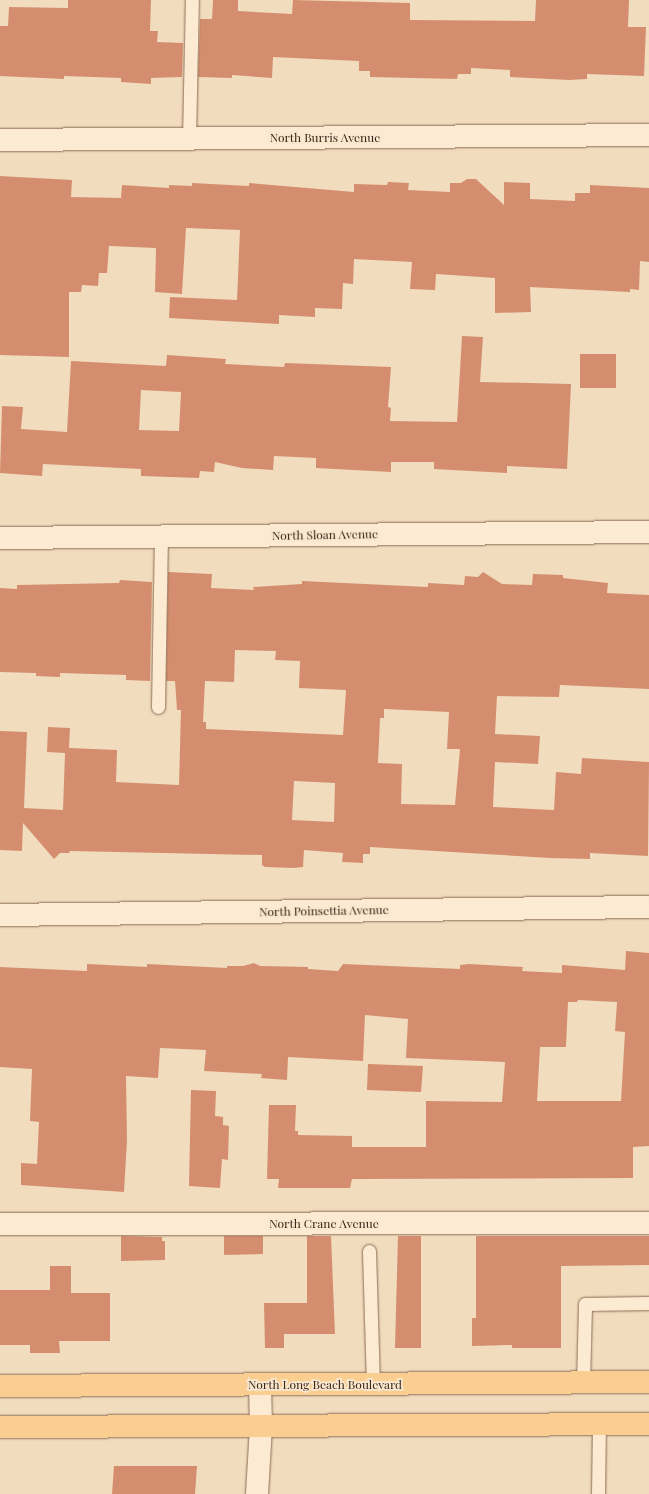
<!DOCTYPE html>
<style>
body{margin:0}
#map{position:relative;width:649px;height:1494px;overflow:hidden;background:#f2dcbe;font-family:"Playfair Display",serif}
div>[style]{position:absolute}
.building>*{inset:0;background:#d48e6f}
.roads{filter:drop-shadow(0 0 1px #8c6c55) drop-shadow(0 0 1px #8c6c55)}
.service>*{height:13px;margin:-6.5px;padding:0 6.5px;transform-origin:6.5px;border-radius:6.5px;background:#fcead2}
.minor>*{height:22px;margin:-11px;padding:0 11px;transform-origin:11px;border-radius:11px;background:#fcead2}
.primary>*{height:22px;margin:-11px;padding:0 11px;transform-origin:11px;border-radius:11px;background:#facd91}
span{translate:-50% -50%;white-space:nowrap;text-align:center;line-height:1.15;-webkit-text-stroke:3.5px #f9e7ce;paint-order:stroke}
.street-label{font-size:12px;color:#3a261b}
</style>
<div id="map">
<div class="building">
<div style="clip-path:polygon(68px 0,151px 0,150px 31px,158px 31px,157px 42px,183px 43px,182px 77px,151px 78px,151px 84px,121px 82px,121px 78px,64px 76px,64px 79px,0 76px,0 26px,8px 26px,9px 7px,68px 8px)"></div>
<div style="clip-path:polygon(213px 0,238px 0,238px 11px,292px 14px,293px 0,410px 3px,410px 20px,535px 21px,536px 0,629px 0,628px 27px,646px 27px,644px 76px,587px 74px,587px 79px,569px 80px,510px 77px,510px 70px,471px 68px,471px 74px,458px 74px,457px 79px,370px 77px,370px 71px,359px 71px,359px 61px,273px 57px,272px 78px,232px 75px,232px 78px,198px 77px,200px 19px,212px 19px)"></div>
<div style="clip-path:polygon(0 176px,72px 180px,71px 197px,121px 198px,122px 185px,169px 188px,169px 185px,192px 186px,192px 183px,249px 186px,249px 183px,354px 192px,354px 184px,387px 185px,388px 182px,409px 183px,408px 190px,450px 192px,450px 183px,461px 183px,467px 179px,476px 179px,504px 205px,504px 182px,530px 183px,530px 199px,575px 201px,575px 193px,590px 193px,590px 185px,649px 188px,649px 262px,640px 261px,639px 290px,630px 289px,630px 292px,530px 287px,531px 312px,495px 313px,495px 278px,436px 274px,435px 290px,410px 289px,412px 262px,354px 259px,353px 284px,343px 283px,342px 309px,315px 308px,315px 317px,279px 315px,279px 324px,169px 318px,170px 297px,237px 300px,240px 230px,186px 228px,182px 294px,155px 292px,156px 248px,109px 246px,107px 273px,99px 273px,98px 286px,82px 285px,81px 292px,69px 292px,69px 357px,0 355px)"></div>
<div style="clip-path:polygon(evenodd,462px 336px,483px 337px,480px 382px,571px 384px,567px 469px,507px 466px,507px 473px,434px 469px,434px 462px,391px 462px,391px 472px,316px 468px,316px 458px,274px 456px,273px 470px,242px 468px,215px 462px,214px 472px,200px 471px,199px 478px,141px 476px,141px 469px,43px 464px,42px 476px,0 473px,2px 406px,23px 407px,21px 429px,67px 432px,71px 361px,166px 366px,167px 355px,226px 359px,225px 364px,284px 367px,285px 363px,391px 367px,388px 407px,391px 408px,390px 421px,457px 422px,462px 336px,141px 390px,181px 392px,179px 431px,139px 430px,141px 390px)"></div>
<div style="clip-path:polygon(580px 354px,616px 354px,616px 388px,580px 388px)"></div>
<div style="clip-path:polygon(evenodd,168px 572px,212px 574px,211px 588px,254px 590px,253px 587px,302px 584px,302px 581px,428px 587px,428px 583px,464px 585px,465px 576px,478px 577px,483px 572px,502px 584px,532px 585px,533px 574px,563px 575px,563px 578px,608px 583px,607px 593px,649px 595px,649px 689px,560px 685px,559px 697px,497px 696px,495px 734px,540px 736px,538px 764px,495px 762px,493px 807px,554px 810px,556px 772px,581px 774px,582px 758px,649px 762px,648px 856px,590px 853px,590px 859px,550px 858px,370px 847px,370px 854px,363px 854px,363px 863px,342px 862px,343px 853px,304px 850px,303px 867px,294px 868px,265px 867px,262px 865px,262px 855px,70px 851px,69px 853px,60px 853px,54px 859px,23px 823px,22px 851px,0 850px,0 731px,27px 732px,24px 808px,63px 810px,65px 753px,47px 752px,48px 727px,70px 728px,69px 748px,117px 750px,116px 782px,179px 785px,181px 710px,177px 710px,175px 681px,166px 681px,168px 572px,235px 650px,276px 651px,275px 660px,300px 661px,299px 688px,346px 690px,343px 735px,206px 729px,206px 722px,203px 722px,205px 681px,234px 682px,235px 650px,168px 572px,384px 709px,449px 712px,447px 749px,460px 749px,455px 805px,401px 804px,402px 764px,378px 763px,380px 718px,384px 718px,384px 709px,168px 572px,294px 781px,335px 783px,334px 822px,292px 820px,294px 781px)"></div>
<div style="clip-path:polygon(120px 580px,152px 582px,150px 681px,126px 680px,126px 675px,60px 673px,60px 677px,36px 676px,36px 673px,0 672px,0 588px,17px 589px,17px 585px,119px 583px)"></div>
<div style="clip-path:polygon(evenodd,626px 951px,649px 953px,649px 1146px,633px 1147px,633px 1178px,352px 1179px,350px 1188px,278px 1188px,279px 1179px,267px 1179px,269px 1105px,296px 1105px,295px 1131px,298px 1131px,298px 1135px,352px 1136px,352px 1147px,426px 1147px,426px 1101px,502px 1102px,505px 1062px,406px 1058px,408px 1019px,365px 1015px,363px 1061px,288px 1057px,287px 1080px,261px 1078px,262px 1074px,204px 1071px,206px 1050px,160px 1048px,158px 1078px,126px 1076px,127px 1140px,124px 1192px,21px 1185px,21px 1163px,37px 1164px,39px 1122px,30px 1121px,32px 1069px,0 1067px,0 967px,87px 971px,87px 964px,147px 967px,147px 964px,227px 968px,227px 966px,243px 966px,254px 963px,260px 966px,308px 967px,308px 969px,338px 971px,343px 964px,460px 969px,460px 965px,469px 964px,523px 967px,522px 971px,562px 973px,562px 965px,625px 970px,626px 951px,578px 1000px,617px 1002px,615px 1031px,625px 1032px,621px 1101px,537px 1101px,540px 1047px,566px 1047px,568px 1002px,577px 1002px,578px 1000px)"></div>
<div style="clip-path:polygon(368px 1064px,423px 1066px,421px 1092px,367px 1090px)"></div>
<div style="clip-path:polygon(191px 1090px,216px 1091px,215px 1116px,223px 1117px,223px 1125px,229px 1126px,228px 1160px,222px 1159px,220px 1188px,189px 1186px)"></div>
<div style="clip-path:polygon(121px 1236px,162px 1237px,162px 1241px,165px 1241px,165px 1260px,121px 1261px)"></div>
<div style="clip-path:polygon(224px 1236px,263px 1236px,263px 1254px,224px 1255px)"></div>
<div style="clip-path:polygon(307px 1236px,331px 1236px,335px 1334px,284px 1334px,284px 1348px,265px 1348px,264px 1303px,307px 1303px)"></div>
<div style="clip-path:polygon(398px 1236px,421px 1236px,421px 1348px,395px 1348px)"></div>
<div style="clip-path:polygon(476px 1236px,649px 1236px,649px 1265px,561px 1266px,561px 1348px,512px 1348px,512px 1345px,472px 1346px,472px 1318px,476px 1318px)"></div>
<div style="clip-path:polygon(50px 1266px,71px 1266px,71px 1293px,110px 1293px,110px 1341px,59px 1341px,60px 1353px,30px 1353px,30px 1345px,0 1345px,0 1290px,50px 1290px)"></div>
<div style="clip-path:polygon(114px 1466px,197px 1466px,195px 1494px,112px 1494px)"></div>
</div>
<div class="roads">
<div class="service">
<div style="left:189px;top:139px;width:139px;rotate:-88.8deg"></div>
<div style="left:158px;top:707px;width:170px;rotate:-89deg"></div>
<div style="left:369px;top:1251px;width:134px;rotate:88.3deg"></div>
<div style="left:583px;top:1383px;width:79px;rotate:-88.5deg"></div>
<div style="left:585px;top:1304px;width:64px;rotate:-0.9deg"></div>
<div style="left:598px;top:1494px;width:70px;rotate:-89.2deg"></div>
</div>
<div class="minor">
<div style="left:0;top:140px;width:649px;rotate:-0.44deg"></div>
<div style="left:0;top:538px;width:649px;rotate:-0.53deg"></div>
<div style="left:0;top:915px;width:649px;rotate:-0.71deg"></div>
<div style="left:0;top:1224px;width:649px;rotate:-0.09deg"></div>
<div style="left:257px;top:1494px;width:68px;rotate:-86.6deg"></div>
<div style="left:261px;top:1426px;width:41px;rotate:-91.4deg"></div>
</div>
<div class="primary">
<div style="left:0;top:1386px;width:649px;rotate:-0.35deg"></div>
<div style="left:0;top:1427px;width:649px;rotate:-0.26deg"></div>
</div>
</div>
<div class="street-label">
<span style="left:325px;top:138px">North Burris Avenue</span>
<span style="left:325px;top:535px;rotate:-1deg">North Sloan Avenue</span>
<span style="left:324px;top:911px;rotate:-1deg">North Poinsettia Avenue</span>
<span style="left:324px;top:1224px">North Crane Avenue</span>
<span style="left:325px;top:1385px">North Long Beach Boulevard</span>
</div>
</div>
